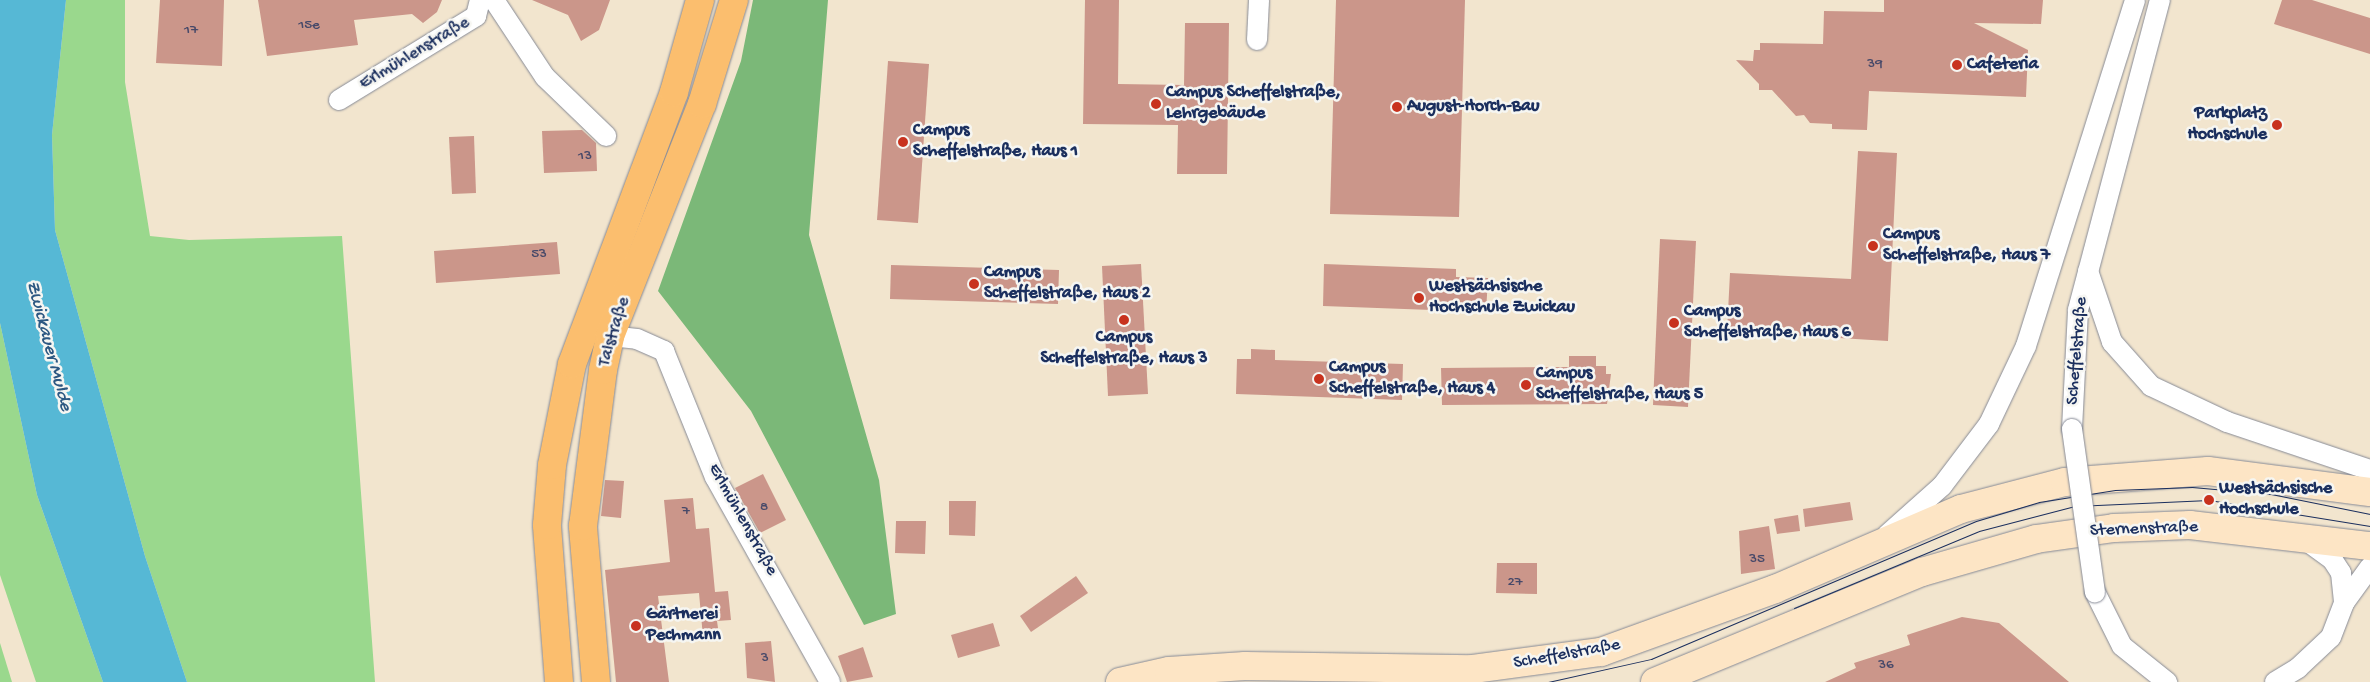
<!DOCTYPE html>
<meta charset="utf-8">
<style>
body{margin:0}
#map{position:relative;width:2370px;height:682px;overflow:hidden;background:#f2e5ce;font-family:"Gochi Hand",sans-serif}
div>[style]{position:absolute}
.green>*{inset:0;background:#9ad88d}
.forest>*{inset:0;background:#7bb878}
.water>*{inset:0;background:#56b8d5}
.building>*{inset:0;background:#cb968a}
.roads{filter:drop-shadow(0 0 1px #868a96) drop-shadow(0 0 1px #868a96)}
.street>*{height:20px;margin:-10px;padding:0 10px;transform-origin:10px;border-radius:10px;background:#fff}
.secondary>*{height:28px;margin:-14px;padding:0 14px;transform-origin:14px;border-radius:14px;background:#fde5c5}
.primary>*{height:28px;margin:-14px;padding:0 14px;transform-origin:14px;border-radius:14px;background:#fbbe6e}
.tram>*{height:1px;margin:-0.5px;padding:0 0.5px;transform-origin:0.5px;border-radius:0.5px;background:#1b2f5e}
.bridges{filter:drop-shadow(0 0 1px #868a96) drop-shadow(0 0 1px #868a96)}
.street-bridge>*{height:20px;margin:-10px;padding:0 10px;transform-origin:10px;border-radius:10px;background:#fff}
.dots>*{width:14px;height:14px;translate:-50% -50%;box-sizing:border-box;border:2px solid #f6f6f2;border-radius:50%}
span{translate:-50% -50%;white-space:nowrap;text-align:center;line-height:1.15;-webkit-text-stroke:5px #f6f6f2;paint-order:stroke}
.number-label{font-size:15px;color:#474969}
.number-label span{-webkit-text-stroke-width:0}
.street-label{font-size:18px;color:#1b2f5e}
.poi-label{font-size:18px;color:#1b2f5e;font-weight:700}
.left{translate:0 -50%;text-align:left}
.right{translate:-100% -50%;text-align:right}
.water-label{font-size:19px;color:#2d5882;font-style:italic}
</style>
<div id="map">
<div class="green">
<div style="clip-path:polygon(66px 0,125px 0,125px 82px,150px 236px,189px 240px,342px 236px,375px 682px,187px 682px,145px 556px,55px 230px,52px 135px)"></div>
<div style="clip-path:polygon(0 323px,37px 495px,103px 682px,36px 682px,0 575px)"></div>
<div style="clip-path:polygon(0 643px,12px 682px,0 682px)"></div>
</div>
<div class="forest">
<div style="clip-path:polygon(753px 0,828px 0,809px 235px,879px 480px,896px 614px,864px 625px,751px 411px,658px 291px,741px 61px)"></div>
</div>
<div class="water">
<div style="clip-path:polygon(0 0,66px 0,52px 135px,55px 230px,145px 556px,187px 682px,103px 682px,37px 495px,0 323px)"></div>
</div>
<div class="building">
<div style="clip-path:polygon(160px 0,224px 0,222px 66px,156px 63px)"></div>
<div style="clip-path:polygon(258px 0,442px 0,437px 12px,423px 23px,412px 14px,354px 20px,358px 45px,267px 56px)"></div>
<div style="clip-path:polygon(532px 0,610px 0,599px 30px,581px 41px,568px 15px)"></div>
<div style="clip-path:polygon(1085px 0,1119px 0,1118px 84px,1184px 85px,1185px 23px,1229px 23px,1227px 174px,1177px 174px,1178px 125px,1083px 124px)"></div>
<div style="clip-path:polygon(1336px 0,1465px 0,1459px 217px,1330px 214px)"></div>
<div style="clip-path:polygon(1884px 0,2043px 0,2041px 24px,1974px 23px,2028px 50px,2026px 97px,1869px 91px,1867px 130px,1832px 129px,1832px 124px,1810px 123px,1804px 115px,1796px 116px,1772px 90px,1759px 90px,1759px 84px,1736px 60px,1753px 61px,1754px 50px,1760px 50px,1760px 43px,1823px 44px,1824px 11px,1884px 12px)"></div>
<div style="clip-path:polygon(2282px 0,2312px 0,2370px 18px,2370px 54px,2274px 24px)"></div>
<div style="clip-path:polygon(888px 61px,929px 64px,918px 223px,877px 220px)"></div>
<div style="clip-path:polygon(582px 130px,596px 143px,597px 171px,544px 173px,542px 131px)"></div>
<div style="clip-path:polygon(474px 136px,476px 193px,452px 194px,449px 137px)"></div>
<div style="clip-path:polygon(1858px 151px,1897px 153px,1888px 341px,1727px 331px,1730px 273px,1851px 279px)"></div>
<div style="clip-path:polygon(1660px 239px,1696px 241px,1688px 407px,1653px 405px)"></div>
<div style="clip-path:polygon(557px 242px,560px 274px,436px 283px,434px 251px)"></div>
<div style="clip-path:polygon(1141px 264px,1148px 394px,1108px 396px,1102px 266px)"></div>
<div style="clip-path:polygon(1324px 264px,1456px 269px,1456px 277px,1488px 278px,1486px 312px,1323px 306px)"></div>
<div style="clip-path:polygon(891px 265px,1059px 270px,1058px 304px,890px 299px)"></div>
<div style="clip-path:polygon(1251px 349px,1275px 350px,1275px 360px,1403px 364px,1402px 400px,1236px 394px,1237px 359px,1251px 359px)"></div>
<div style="clip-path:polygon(1569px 356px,1596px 356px,1596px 366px,1606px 366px,1606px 374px,1611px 374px,1607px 404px,1442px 405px,1441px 368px,1569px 367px)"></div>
<div style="clip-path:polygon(763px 474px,786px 520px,760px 533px,735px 488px)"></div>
<div style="clip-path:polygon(605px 480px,624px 481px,621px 518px,601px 516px)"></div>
<div style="clip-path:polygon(693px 498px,696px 529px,709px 528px,715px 592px,728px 591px,731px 620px,717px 621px,719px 635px,703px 637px,699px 593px,658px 596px,669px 682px,616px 682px,605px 570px,670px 562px,664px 500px)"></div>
<div style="clip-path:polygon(949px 501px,976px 501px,975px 536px,949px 535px)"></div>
<div style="clip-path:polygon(1850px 502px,1853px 520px,1805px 527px,1803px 509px)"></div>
<div style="clip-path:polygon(1798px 515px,1800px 531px,1777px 534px,1774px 519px)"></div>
<div style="clip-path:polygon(896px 521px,926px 521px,925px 554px,895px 553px)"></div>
<div style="clip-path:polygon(1769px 526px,1775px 569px,1741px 574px,1739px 531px)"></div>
<div style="clip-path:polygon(1497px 563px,1537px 563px,1537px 594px,1496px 593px)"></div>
<div style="clip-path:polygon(1076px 576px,1088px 593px,1031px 632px,1020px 616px)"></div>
<div style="clip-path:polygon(1962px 617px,1999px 623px,2069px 682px,1825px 682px,1856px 668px,1854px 663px,1910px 645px,1907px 635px)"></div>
<div style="clip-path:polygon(993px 623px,1000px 646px,958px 658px,951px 635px)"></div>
<div style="clip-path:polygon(771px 641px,775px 682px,747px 678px,745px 643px)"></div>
<div style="clip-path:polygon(863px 647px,873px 677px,847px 682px,838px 656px)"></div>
</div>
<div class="roads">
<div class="street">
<div style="left:494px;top:0;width:92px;rotate:56.5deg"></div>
<div style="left:545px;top:77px;width:85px;rotate:44deg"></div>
<div style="left:1257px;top:40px;width:40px;rotate:-87.1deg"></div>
<div style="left:339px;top:100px;width:161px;rotate:-31.5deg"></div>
<div style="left:476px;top:16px;width:16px;rotate:-76deg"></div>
<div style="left:2088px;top:271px;width:75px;rotate:71.3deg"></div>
<div style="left:2112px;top:342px;width:59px;rotate:48.4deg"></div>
<div style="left:2151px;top:386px;width:84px;rotate:25.3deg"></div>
<div style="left:2227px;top:422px;width:151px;rotate:18.6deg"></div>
<div style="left:610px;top:336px;width:27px;rotate:6deg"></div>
<div style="left:637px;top:339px;width:30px;rotate:24deg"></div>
<div style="left:664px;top:351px;width:136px;rotate:68deg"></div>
<div style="left:715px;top:477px;width:235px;rotate:60.7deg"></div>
<div style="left:2072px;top:429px;width:119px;rotate:-87.1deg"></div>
<div style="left:2078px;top:310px;width:321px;rotate:-75.2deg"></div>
<div style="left:1887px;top:535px;width:74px;rotate:-41.7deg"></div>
<div style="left:1942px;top:486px;width:78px;rotate:-52.8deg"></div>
<div style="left:1989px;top:424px;width:86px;rotate:-64.6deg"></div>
<div style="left:2026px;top:346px;width:363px;rotate:-72.5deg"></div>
<div style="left:2304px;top:539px;width:34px;rotate:36deg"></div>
<div style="left:2332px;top:559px;width:17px;rotate:57deg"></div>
<div style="left:2341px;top:573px;width:30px;rotate:84deg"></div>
<div style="left:2095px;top:592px;width:60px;rotate:63.4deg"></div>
<div style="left:2122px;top:646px;width:58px;rotate:38.7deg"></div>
<div style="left:2275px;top:682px;width:27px;rotate:-31deg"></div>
<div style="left:2298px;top:668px;width:45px;rotate:-43.2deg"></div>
<div style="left:2331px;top:637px;width:36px;rotate:-69deg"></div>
<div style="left:2344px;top:603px;width:44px;rotate:-54.2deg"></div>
</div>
<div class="secondary">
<div style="left:1120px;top:682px;width:50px;rotate:-12.7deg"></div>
<div style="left:1169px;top:671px;width:76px;rotate:-3.8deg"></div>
<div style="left:1245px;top:666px;width:228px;rotate:0.8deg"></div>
<div style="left:1473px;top:669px;width:129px;rotate:-7.6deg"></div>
<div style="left:1601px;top:652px;width:185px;rotate:-19.9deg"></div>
<div style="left:1775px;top:589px;width:202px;rotate:-23.3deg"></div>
<div style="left:1961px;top:509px;width:107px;rotate:-14.6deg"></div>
<div style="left:2065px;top:482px;width:143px;rotate:-4.4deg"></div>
<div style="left:2208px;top:471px;width:163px;rotate:7.4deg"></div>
<div style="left:1655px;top:682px;width:289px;rotate:-22.4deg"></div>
<div style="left:1922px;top:572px;width:119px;rotate:-16.1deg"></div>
<div style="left:2036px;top:539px;width:79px;rotate:-8deg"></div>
<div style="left:2114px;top:528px;width:76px;rotate:-2.3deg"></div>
<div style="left:2190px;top:525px;width:181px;rotate:6.7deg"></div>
</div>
<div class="primary">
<div style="left:559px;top:682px;width:157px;rotate:-94.4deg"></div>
<div style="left:547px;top:525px;width:60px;rotate:-85.2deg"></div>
<div style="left:552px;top:465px;width:103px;rotate:-78.8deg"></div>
<div style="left:572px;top:364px;width:290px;rotate:-69.4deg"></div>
<div style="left:674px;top:92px;width:96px;rotate:-74.2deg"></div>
<div style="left:596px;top:682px;width:157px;rotate:-94.8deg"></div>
<div style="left:583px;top:526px;width:157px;rotate:-82.7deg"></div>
<div style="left:603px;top:370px;width:35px;rotate:-78deg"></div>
<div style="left:610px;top:336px;width:250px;rotate:-68.4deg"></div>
<div style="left:702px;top:104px;width:109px;rotate:-72.9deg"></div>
</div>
</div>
<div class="tram">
<div style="left:1794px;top:608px;width:200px;rotate:-22.6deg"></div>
<div style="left:1979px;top:531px;width:99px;rotate:-14.6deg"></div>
<div style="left:2075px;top:506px;width:134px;rotate:-2.6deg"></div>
<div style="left:2209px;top:500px;width:163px;rotate:9.2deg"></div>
<div style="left:1201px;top:682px;width:52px"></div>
<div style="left:1548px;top:682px;width:106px;rotate:-12.6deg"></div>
<div style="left:1651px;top:659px;width:353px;rotate:-23deg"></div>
<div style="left:1976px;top:521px;width:66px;rotate:-16.8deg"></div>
<div style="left:2039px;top:502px;width:77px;rotate:-9deg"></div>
<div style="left:2115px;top:490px;width:77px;rotate:-2.2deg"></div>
<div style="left:2192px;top:487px;width:79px;rotate:5.1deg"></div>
<div style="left:2271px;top:494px;width:101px;rotate:11.4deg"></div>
</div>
<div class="bridges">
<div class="street-bridge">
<div style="left:2072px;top:429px;width:165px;rotate:82deg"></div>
</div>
</div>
<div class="dots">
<div style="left:1957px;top:65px;background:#c8321e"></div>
<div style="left:1156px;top:104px;background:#c8321e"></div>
<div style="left:1397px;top:107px;background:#c8321e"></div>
<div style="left:2277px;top:125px;background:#c8321e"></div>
<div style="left:903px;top:142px;background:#c8321e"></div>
<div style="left:1873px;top:246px;background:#c8321e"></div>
<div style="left:974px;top:284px;background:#c8321e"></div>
<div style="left:1419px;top:298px;background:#c8321e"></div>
<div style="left:1124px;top:320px;background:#c8321e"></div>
<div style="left:1674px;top:323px;background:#c8321e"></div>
<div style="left:1319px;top:379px;background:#c8321e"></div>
<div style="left:1526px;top:385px;background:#c8321e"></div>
<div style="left:2209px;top:500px;background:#c8321e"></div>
<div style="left:636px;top:626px;background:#c8321e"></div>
</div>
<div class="number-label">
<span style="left:309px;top:26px">15e</span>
<span style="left:191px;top:31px">17</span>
<span style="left:1875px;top:65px">39</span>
<span style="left:585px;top:157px">13</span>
<span style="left:539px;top:255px">53</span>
<span style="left:764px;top:508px">8</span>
<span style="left:686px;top:512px">7</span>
<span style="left:1757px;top:560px">35</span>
<span style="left:1515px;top:583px">27</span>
<span style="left:765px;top:659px">3</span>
<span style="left:1886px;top:666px">36</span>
</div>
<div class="street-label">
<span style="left:415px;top:54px;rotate:-31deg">Erlmühlenstraße</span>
<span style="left:615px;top:332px;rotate:-73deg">Talstraße</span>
<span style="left:2078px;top:351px;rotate:-85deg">Scheffelstraße</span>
<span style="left:742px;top:520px;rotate:61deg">Erlmühlenstraße</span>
<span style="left:2144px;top:530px;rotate:-2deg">Sternenstraße</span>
<span style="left:1567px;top:655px;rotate:-10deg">Scheffelstraße</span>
</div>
<div class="poi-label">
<span class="left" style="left:1967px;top:65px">Cafeteria</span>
<span class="left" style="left:1166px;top:104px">Campus Scheffelstraße,<br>Lehrgebäude</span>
<span class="left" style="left:1407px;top:107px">August-Horch-Bau</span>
<span class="right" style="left:2267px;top:125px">Parkplatz<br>Hochschule</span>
<span class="left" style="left:913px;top:142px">Campus<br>Scheffelstraße, Haus 1</span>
<span class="left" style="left:1883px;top:246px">Campus<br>Scheffelstraße, Haus 7</span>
<span class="left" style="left:984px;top:284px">Campus<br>Scheffelstraße, Haus 2</span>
<span class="left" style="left:1429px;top:298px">Westsächsische<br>Hochschule Zwickau</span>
<span class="left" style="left:1684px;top:323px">Campus<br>Scheffelstraße, Haus 6</span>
<span style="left:1124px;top:349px">Campus<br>Scheffelstraße, Haus 3</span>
<span class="left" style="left:1329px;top:379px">Campus<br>Scheffelstraße, Haus 4</span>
<span class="left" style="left:1536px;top:385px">Campus<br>Scheffelstraße, Haus 5</span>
<span class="left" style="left:2219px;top:500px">Westsächsische<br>Hochschule</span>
<span class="left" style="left:646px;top:626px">Gärtnerei<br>Pechmann</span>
</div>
<div class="water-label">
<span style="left:48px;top:346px;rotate:75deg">Zwickauer Mulde</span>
</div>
</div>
